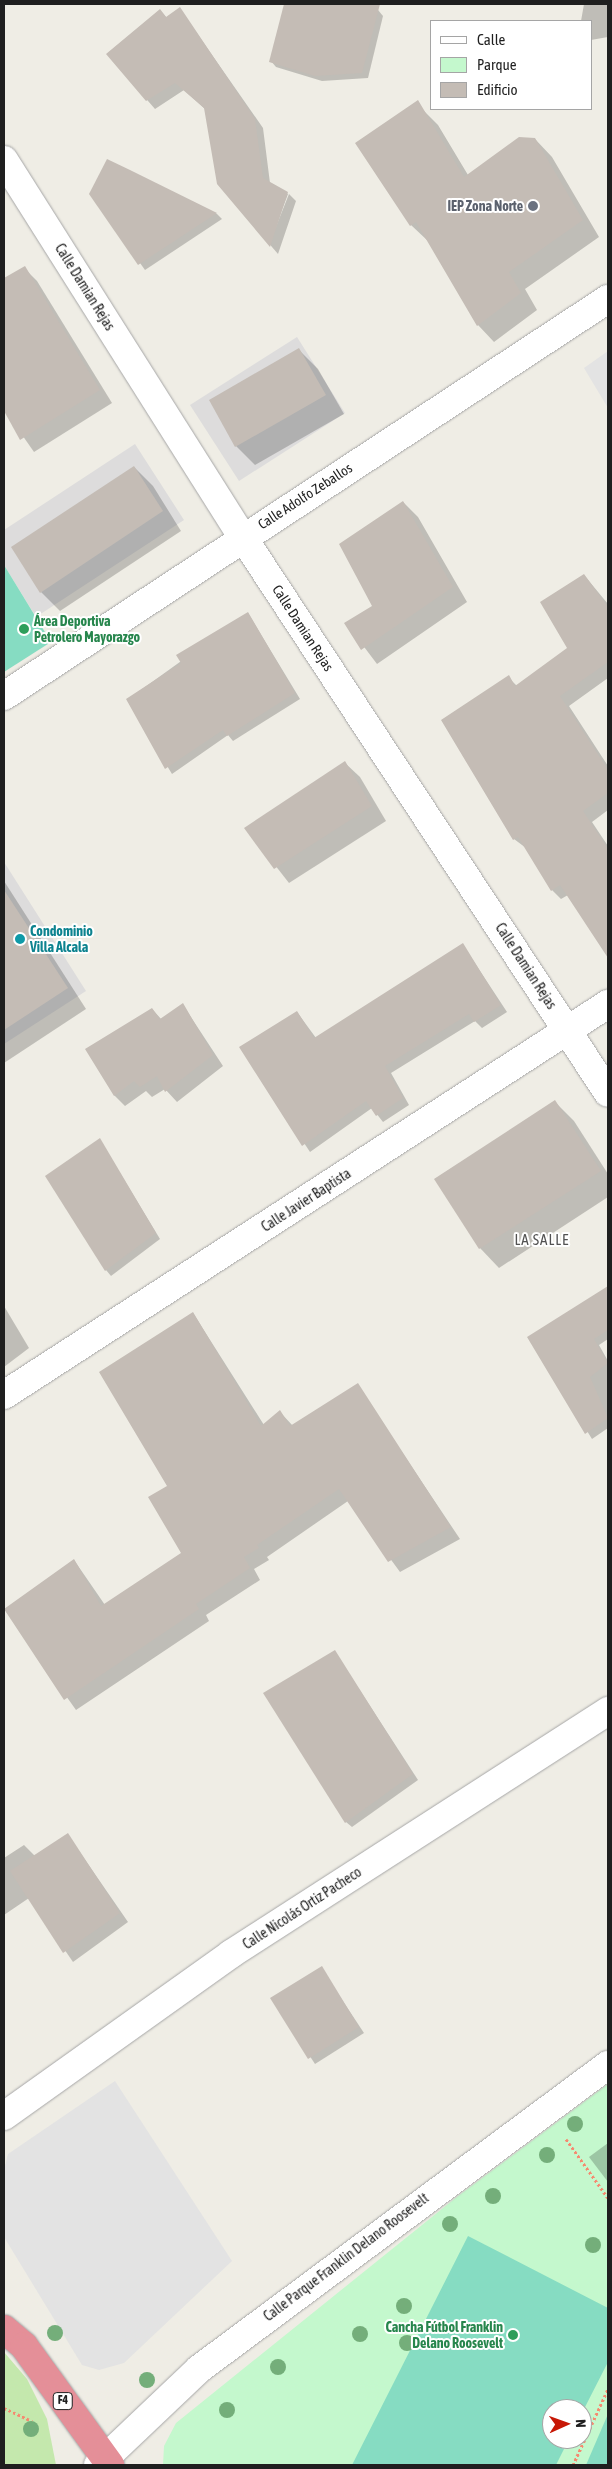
<!DOCTYPE html>
<meta charset="utf-8">
<style>
body{margin:0}
#map{position:relative;width:612px;height:2469px;overflow:hidden;background:#efede5;font-family:"Asap Condensed",sans-serif}
div>[style]{position:absolute}
.residential>*{inset:0;background:#dddcdc}
.grass>*{inset:0;background:#c4e8ad}
.park>*{inset:0;background:#c4f8cd}
.pitch>*{inset:0;background:#86dcc2}
.parking>*{inset:0;background:#e3e3e3}
.shadow>*{inset:0;background:#0003}
.building>*{inset:0;background:#c4bcb5}
.path>*{height:3px;margin-top:-1.5px;transform-origin:0;background:repeating-linear-gradient(90deg,#f58a70 0 2.5px,transparent 0 5px)}
.roads{filter:drop-shadow(0 0 1px #a6a6a6) drop-shadow(0 0 1px #a6a6a6)}
.street>*{height:28px;margin:-14px;padding:0 14px;transform-origin:14px;border-radius:14px;background:#fff}
.highway>*{height:28px;margin:-14px;padding:0 14px;transform-origin:14px;border-radius:14px;background:#e48f98}
.trees>*{width:16px;height:16px;margin:-8px;border-radius:50%;background:#74ae7a}
.dots>*{width:14px;height:14px;translate:-50% -50%;box-sizing:border-box;border:2px solid #fff;border-radius:50%}
span{translate:-50% -50%;white-space:nowrap;text-align:center;line-height:1.15;-webkit-text-stroke:4px #fff;paint-order:stroke}
.shield-label span{padding:1px 4px;background:#fff;border:1px solid;border-radius:4px;-webkit-text-stroke-width:0}
.shield-label{font-size:12px;color:#1f1f1f;font-weight:700}
.worship-label{font-size:14px;color:#5b616d;font-weight:700}
.right{translate:-100% -50%;text-align:right}
.street-label{font-size:14px;color:#1f1f1f}
.leisure-label{font-size:14px;color:#27864d;font-weight:700}
.left{translate:0 -50%;text-align:left}
.culture-label{font-size:14px;color:#0d838f;font-weight:700}
.neighbourhood-label{font-size:15px;color:#525252;letter-spacing:1px}
.frame{position:absolute;inset:0;border:5px solid #1f1f1f;pointer-events:none}
.legend{position:absolute;left:430px;top:20px;width:162px;height:90px;box-sizing:border-box;background:#fff;border:1px solid #a5a5a5;margin:0;padding:6px 9px;list-style:none;font-size:15px;color:#1f1f1f}
.legend li{display:flex;align-items:center;gap:10px;height:25px}
.legend b{width:25px;border:1px solid #a5a5a5}
.north{position:absolute;left:542px;top:2399px;width:50px;height:50px;box-sizing:border-box;background:#fff;border:1px solid #a5a5a5;border-radius:50%;rotate:88deg;font-size:14px;font-weight:700;line-height:20px;text-align:center;color:#1f1f1f}
.north::after{content:'';display:block;margin:auto;width:18px;height:22px;background:#c71806;clip-path:polygon(50% 0,100% 100%,50% 72%,0 100%)}
</style>
<div id="map">
<div class="residential">
<div style="clip-path:polygon(297px 337px,345px 413px,239px 481px,190px 405px)"></div>
<div style="clip-path:polygon(135px 444px,184px 520px,36px 617px,4px 565px,4px 530px)"></div>
<div style="clip-path:polygon(4px 862px,86px 991px,4px 1044px)"></div>
</div>
<div class="grass">
<div style="clip-path:polygon(4px 2352px,27px 2379px,47px 2419px,56px 2465px,4px 2465px)"></div>
</div>
<div class="park">
<div style="clip-path:polygon(evenodd,608px 2084px,608px 2465px,163px 2465px,164px 2446px,176px 2423px,458px 2196px,608px 2084px,552px 2409px,582px 2409px,582px 2439px,552px 2439px,552px 2409px)"></div>
</div>
<div class="pitch">
<div style="clip-path:polygon(4px 565px,51px 642px,4px 672px)"></div>
<div style="clip-path:polygon(468px 2236px,608px 2308px,608px 2362px,582px 2413px,582px 2409px,552px 2409px,552px 2439px,569px 2439px,556px 2465px,352px 2465px)"></div>
<div style="clip-path:polygon(608px 2414px,608px 2465px,586px 2465px)"></div>
</div>
<div class="parking">
<div style="clip-path:polygon(608px 351px,608px 408px,584px 368px)"></div>
<div style="clip-path:polygon(115px 2081px,232px 2261px,124px 2363px,99px 2370px,82px 2365px,4px 2237px,4px 2170px,8px 2154px)"></div>
</div>
<div class="shadow">
<div style="clip-path:polygon(285px 4px,351px 4px,378px 10px,383px 16px,368px 78px,322px 81px,276px 67px,271px 61px)"></div>
<div style="clip-path:polygon(584px 4px,608px 4px,608px 37px,591px 40px,591px 21px,581px 21px)"></div>
<div style="clip-path:polygon(180px 9px,263px 128px,270px 183px,288px 194px,271px 239px,289px 194px,296px 201px,278px 254px,218px 184px,205px 109px,184px 90px,155px 109px,107px 54px,160px 10px,167px 18px)"></div>
<div style="clip-path:polygon(421px 108px,438px 125px,468px 175px,535px 139px,552px 157px,599px 237px,525px 289px,537px 310px,494px 342px,478px 325px,429px 242px,411px 225px)"></div>
<div style="clip-path:polygon(107px 161px,217px 214px,222px 219px,145px 270px,91px 194px)"></div>
<div style="clip-path:polygon(24px 268px,37px 281px,112px 403px,34px 452px,4px 409px,4px 280px)"></div>
<div style="clip-path:polygon(299px 350px,318px 369px,344px 414px,255px 465px,236px 446px)"></div>
<div style="clip-path:polygon(134px 467px,153px 486px,181px 531px,60px 611px,41px 592px)"></div>
<div style="clip-path:polygon(403px 502px,418px 517px,467px 602px,377px 664px,346px 623px,374px 606px)"></div>
<div style="clip-path:polygon(584px 575px,608px 604px,608px 678px,569px 706px,608px 766px,608px 810px,592px 822px,608px 846px,607px 948px,568px 895px,561px 899px,552px 890px,526px 848px,514px 839px,442px 720px,508px 677px,517px 686px,569px 648px)"></div>
<div style="clip-path:polygon(248px 613px,300px 699px,233px 741px,228px 735px,172px 774px,127px 700px)"></div>
<div style="clip-path:polygon(345px 763px,360px 777px,386px 821px,289px 883px,246px 828px)"></div>
<div style="clip-path:polygon(4px 881px,86px 1009px,4px 1063px)"></div>
<div style="clip-path:polygon(463px 945px,507px 1012px,482px 1028px,475px 1021px,391px 1073px,409px 1105px,383px 1122px,372px 1108px,310px 1152px,241px 1048px,297px 1012px,316px 1038px)"></div>
<div style="clip-path:polygon(183px 1005px,223px 1066px,177px 1102px,165px 1089px,152px 1097px,146px 1091px,125px 1106px,114px 1095px,152px 1009px,162px 1020px)"></div>
<div style="clip-path:polygon(555px 1102px,574px 1121px,608px 1174px,608px 1197px,499px 1268px,480px 1248px,435px 1179px)"></div>
<div style="clip-path:polygon(100px 1140px,160px 1239px,111px 1276px,106px 1270px)"></div>
<div style="clip-path:polygon(608px 1288px,608px 1339px,599px 1345px,608px 1361px,608px 1428px,592px 1439px,529px 1338px)"></div>
<div style="clip-path:polygon(4px 1306px,29px 1348px,4px 1367px)"></div>
<div style="clip-path:polygon(193px 1313px,264px 1425px,280px 1412px,293px 1426px,357px 1385px,460px 1539px,400px 1572px,348px 1501px,267px 1557px,269px 1560px,254px 1569px,260px 1580px,206px 1615px,209px 1621px,76px 1710px,5px 1610px,74px 1560px,105px 1605px,182px 1553px,168px 1486px)"></div>
<div style="clip-path:polygon(335px 1652px,418px 1780px,352px 1827px,346px 1822px)"></div>
<div style="clip-path:polygon(68px 1835px,128px 1922px,73px 1962px,29px 1898px,4px 1915px,4px 1858px,24px 1845px,35px 1856px)"></div>
<div style="clip-path:polygon(321px 1968px,364px 2033px,315px 2064px,272px 1998px)"></div>
<div style="clip-path:polygon(608px 2143px,608px 2182px,589px 2157px)"></div>
</div>
<div class="building">
<div style="clip-path:polygon(284px 4px,380px 4px,362px 73px,315px 76px,269px 62px)"></div>
<div style="clip-path:polygon(180px 7px,255px 119px,263px 178px,288px 192px,270px 247px,217px 184px,204px 108px,175px 83px,146px 101px,106px 54px,160px 9px,166px 17px)"></div>
<div style="clip-path:polygon(418px 100px,464px 177px,519px 137px,535px 138px,583px 220px,509px 272px,521px 293px,477px 326px,416px 222px,410px 226px,355px 143px)"></div>
<div style="clip-path:polygon(107px 159px,130px 170px,217px 213px,138px 265px,89px 194px)"></div>
<div style="clip-path:polygon(25px 266px,100px 390px,20px 440px,4px 411px,4px 278px)"></div>
<div style="clip-path:polygon(299px 348px,326px 395px,235px 447px,209px 400px)"></div>
<div style="clip-path:polygon(134px 466px,163px 511px,40px 593px,11px 547px)"></div>
<div style="clip-path:polygon(403px 501px,453px 587px,361px 650px,344px 623px,372px 606px,339px 544px)"></div>
<div style="clip-path:polygon(584px 574px,608px 607px,608px 662px,560px 696px,608px 770px,608px 793px,583px 811px,608px 849px,608px 958px,560px 885px,551px 891px,518px 837px,513px 840px,441px 720px,509px 675px,515px 686px,567px 648px,540px 602px)"></div>
<div style="clip-path:polygon(248px 612px,295px 693px,227px 736px,223px 730px,165px 769px,126px 699px,181px 663px,176px 655px)"></div>
<div style="clip-path:polygon(345px 761px,372px 806px,274px 869px,244px 828px)"></div>
<div style="clip-path:polygon(4px 890px,68px 988px,4px 1030px)"></div>
<div style="clip-path:polygon(463px 943px,501px 1005px,474px 1022px,469px 1014px,385px 1066px,403px 1098px,376px 1116px,366px 1101px,302px 1146px,239px 1047px,297px 1011px,314px 1038px)"></div>
<div style="clip-path:polygon(183px 1003px,213px 1055px,165px 1092px,157px 1076px,140px 1087px,134px 1081px,114px 1096px,85px 1049px,152px 1008px,160px 1019px)"></div>
<div style="clip-path:polygon(555px 1100px,601px 1171px,479px 1249px,434px 1179px)"></div>
<div style="clip-path:polygon(100px 1138px,156px 1233px,105px 1271px,45px 1176px)"></div>
<div style="clip-path:polygon(608px 1286px,608px 1330px,594px 1339px,608px 1363px,590px 1377px,608px 1418px,585px 1434px,527px 1337px)"></div>
<div style="clip-path:polygon(193px 1312px,261px 1426px,280px 1410px,290px 1426px,358px 1383px,451px 1527px,388px 1562px,339px 1489px,257px 1545px,259px 1548px,244px 1557px,250px 1568px,196px 1604px,199px 1609px,64px 1700px,4px 1609px,74px 1559px,101px 1606px,181px 1553px,148px 1497px,167px 1486px,99px 1372px)"></div>
<div style="clip-path:polygon(335px 1650px,413px 1774px,345px 1823px,263px 1693px)"></div>
<div style="clip-path:polygon(68px 1833px,120px 1913px,63px 1953px,10px 1871px)"></div>
<div style="clip-path:polygon(322px 1966px,359px 2027px,308px 2059px,270px 1998px)"></div>
</div>
<div class="path">
<div style="left:566px;top:2139px;width:72px;rotate:54.6deg"></div>
<div style="left:4px;top:2408px;width:31px;rotate:25deg"></div>
<div style="left:573px;top:2465px;width:84px;rotate:-65.3deg"></div>
</div>
<div class="roads">
<div class="street">
<div style="left:4px;top:160px;width:445px;rotate:57.7deg"></div>
<div style="left:242px;top:536px;width:666px;rotate:56.69deg"></div>
<div style="left:4px;top:696px;width:723px;rotate:-33.32deg"></div>
<div style="left:4px;top:1395px;width:720px;rotate:-32.92deg"></div>
<div style="left:4px;top:2116px;width:279px;rotate:-35.5deg"></div>
<div style="left:231px;top:1954px;width:449px;rotate:-32.8deg"></div>
<div style="left:98px;top:2465px;width:139px;rotate:-43.5deg"></div>
<div style="left:199px;top:2369px;width:510px;rotate:-36.62deg"></div>
</div>
<div class="highway">
<div style="left:4px;top:2329px;width:26px;rotate:40deg"></div>
<div style="left:24px;top:2346px;width:147px;rotate:54.1deg"></div>
</div>
</div>
<div class="trees">
<div style="left:575px;top:2124px"></div>
<div style="left:547px;top:2155px"></div>
<div style="left:493px;top:2196px"></div>
<div style="left:450px;top:2224px"></div>
<div style="left:593px;top:2245px"></div>
<div style="left:404px;top:2306px"></div>
<div style="left:55px;top:2333px"></div>
<div style="left:360px;top:2334px"></div>
<div style="left:407px;top:2343px"></div>
<div style="left:278px;top:2367px"></div>
<div style="left:147px;top:2380px"></div>
<div style="left:227px;top:2410px"></div>
<div style="left:31px;top:2429px"></div>
</div>
<div class="dots">
<div style="left:533px;top:206px;background:#6b7280"></div>
<div style="left:24px;top:629px;background:#2e9e5b"></div>
<div style="left:20px;top:939px;background:#0f9aa8"></div>
<div style="left:513px;top:2335px;background:#2e9e5b"></div>
</div>
<div class="shield-label">
<span style="left:63px;top:2401px">F4</span>
</div>
<div class="worship-label">
<span class="right" style="left:523px;top:206px">IEP Zona Norte</span>
</div>
<div class="street-label">
<span style="left:85px;top:287px;rotate:58deg">Calle Damian Rejas</span>
<span style="left:305px;top:496px;rotate:-33deg">Calle Adolfo Zeballos</span>
<span style="left:303px;top:628px;rotate:57deg">Calle Damian Rejas</span>
<span style="left:526px;top:966px;rotate:57deg">Calle Damian Rejas</span>
<span style="left:306px;top:1200px;rotate:-33deg">Calle Javier Baptista</span>
<span style="left:302px;top:1908px;rotate:-33deg">Calle Nicolás Ortiz Pacheco</span>
<span style="left:346px;top:2257px;rotate:-37deg">Calle Parque Franklin Delano Roosevelt</span>
</div>
<div class="leisure-label">
<span class="left" style="left:34px;top:629px">Área Deportiva<br>Petrolero Mayorazgo</span>
<span class="right" style="left:503px;top:2335px">Cancha Fútbol Franklin<br>Delano Roosevelt</span>
</div>
<div class="culture-label">
<span class="left" style="left:30px;top:939px">Condominio<br>Villa Alcala</span>
</div>
<div class="neighbourhood-label">
<span style="left:542px;top:1240px">LA SALLE</span>
</div>
<div class="frame"></div>
<ul class="legend">
<li><b style="height:6px;background:#fff"></b>Calle</li>
<li><b style="height:14px;background:#c4f8cd"></b>Parque</li>
<li><b style="height:14px;background:#c4bcb5"></b>Edificio</li>
</ul>
<div class="north">N</div>
</div>
